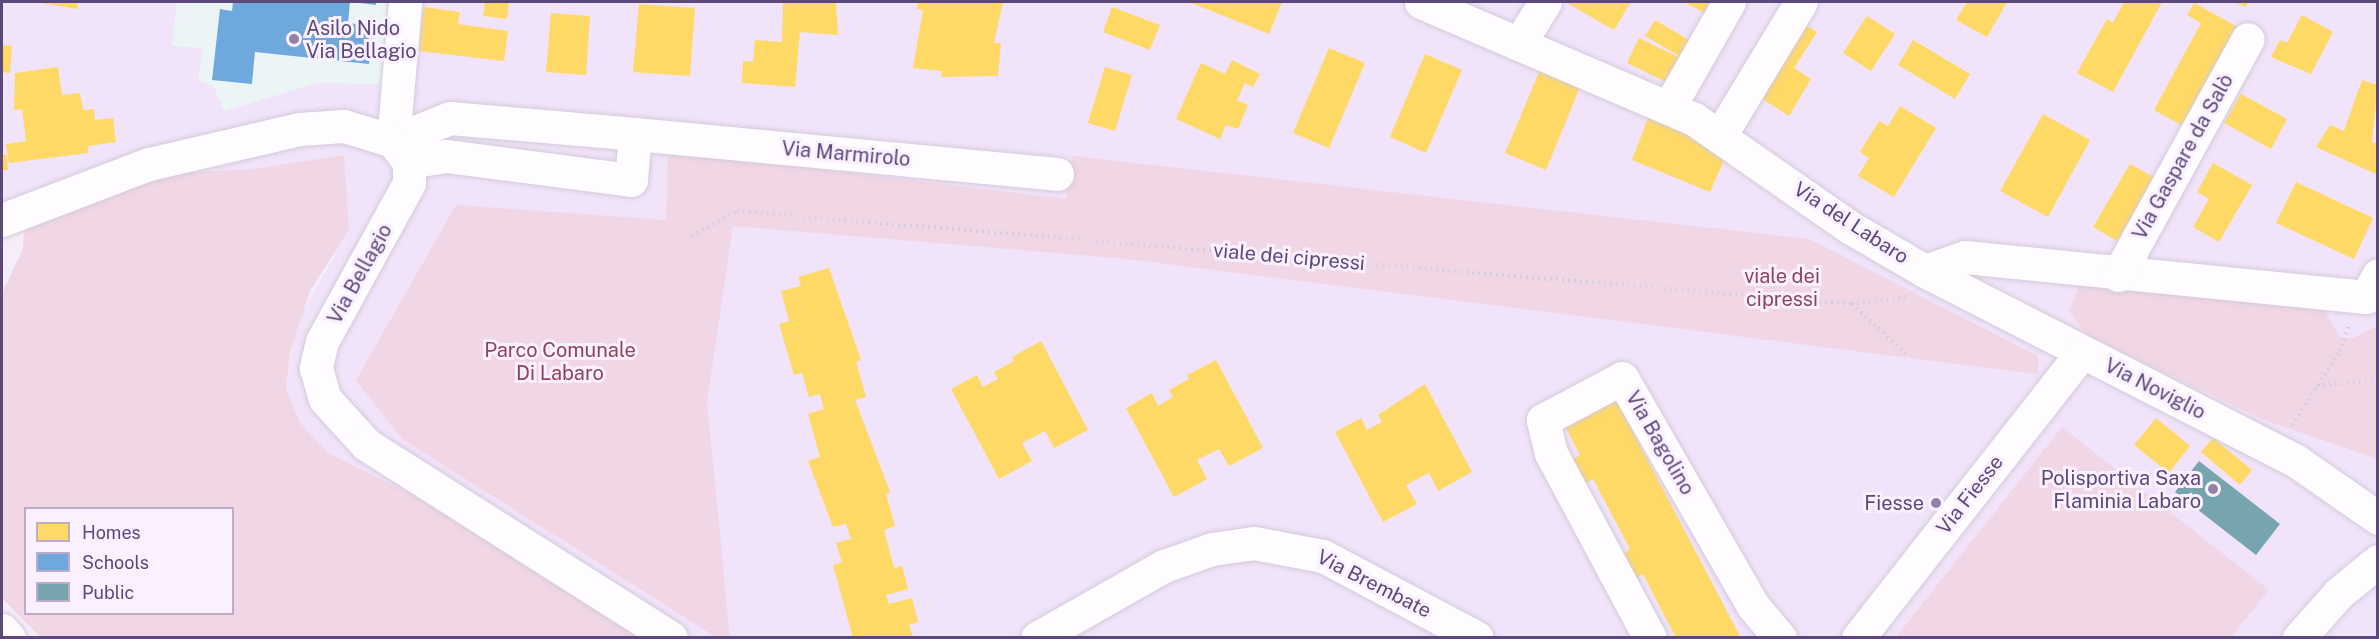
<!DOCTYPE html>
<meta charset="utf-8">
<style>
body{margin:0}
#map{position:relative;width:2379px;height:639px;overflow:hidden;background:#f5edf9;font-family:"Public Sans",sans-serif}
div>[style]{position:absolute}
.residential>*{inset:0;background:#f1e3fa}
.education>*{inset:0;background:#ecf5f6}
.green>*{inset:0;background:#f1d6e5}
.homes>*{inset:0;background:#ffd966}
.schools>*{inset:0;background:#6fa8dc}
.public>*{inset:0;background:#76a5af}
.path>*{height:4px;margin-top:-2px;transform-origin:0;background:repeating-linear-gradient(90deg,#d5cedc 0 1.5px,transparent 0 6px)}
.roads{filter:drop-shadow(0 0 2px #d2cbd9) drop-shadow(0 0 2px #d2cbd9)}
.minor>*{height:33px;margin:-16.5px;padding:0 16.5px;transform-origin:16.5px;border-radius:16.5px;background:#fefcfe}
.dots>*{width:16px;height:16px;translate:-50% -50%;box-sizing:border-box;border:3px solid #faf0ff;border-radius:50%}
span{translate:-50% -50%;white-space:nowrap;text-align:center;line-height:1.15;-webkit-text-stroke:6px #faf0ff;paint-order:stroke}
.poi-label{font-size:20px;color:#5c497b}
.left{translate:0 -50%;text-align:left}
.right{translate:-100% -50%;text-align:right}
.street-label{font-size:20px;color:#5c497b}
.park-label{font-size:20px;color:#8e4558}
.frame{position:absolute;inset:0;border:3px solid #5c497b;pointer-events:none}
.legend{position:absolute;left:24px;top:507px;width:210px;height:108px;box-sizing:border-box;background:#faf0ff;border:2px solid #bbadca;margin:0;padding:8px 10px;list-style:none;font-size:18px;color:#5c497b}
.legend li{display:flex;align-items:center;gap:12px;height:30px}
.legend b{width:30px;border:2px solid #bbadca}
</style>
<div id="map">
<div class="residential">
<div style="clip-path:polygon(2px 2px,2377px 2px,2377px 637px,646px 637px,330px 454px,300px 424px,286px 388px,294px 328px,349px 230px,256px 169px,170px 173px,24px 228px,2px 241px)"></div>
</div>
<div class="education">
<div style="clip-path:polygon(177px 2px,395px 2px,387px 84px,318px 83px,224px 111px,214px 87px,198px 80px,203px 48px,172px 46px)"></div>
</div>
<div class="green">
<div style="clip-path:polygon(668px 151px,1066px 199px,1072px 156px,1809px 239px,2038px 356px,2038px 374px,1128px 259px,733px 226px,707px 402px,730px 638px,716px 637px,402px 439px,356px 380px,456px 205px,666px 220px)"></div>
<div style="clip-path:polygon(evenodd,344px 155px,349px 230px,310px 291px,290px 352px,286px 388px,300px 423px,330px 454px,435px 506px,646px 637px,40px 637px,2px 598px,2px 293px,23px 249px,24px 228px,171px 173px,256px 169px,344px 155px,26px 508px,232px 508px,232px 614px,26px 614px,26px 508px)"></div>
<div style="clip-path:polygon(2079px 286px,2320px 303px,2340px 337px,2353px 338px,2377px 326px,2377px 459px,2262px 419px,2086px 335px,2069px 311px)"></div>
<div style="clip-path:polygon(2062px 427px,2269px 590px,2231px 637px,1896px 637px)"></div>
</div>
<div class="homes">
<div style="clip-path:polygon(35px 2px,78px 2px,77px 9px)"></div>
<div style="clip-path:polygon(485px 2px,509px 2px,507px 19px,483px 16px)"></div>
<div style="clip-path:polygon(783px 2px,836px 2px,838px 35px,800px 32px,795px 87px,742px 83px,743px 61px,753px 62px,755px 40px,782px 42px)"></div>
<div style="clip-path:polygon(918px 2px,1003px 2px,994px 43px,1001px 43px,998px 76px,941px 77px,942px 71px,913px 68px,923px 10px,917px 9px)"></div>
<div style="clip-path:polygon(1189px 2px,1282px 2px,1269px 34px)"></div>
<div style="clip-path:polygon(1565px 2px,1631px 2px,1614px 30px)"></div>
<div style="clip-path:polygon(1684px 2px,1718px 2px,1710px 16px)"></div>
<div style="clip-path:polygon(1967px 2px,2007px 2px,1987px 37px,1956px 20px)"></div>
<div style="clip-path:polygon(2124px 2px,2162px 2px,2113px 92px,2077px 73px,2107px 19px,2113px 23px)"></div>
<div style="clip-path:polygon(2234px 2px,2248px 2px,2246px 7px)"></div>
<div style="clip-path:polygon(2194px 3px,2236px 26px,2183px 126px,2154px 110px,2201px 23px,2187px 15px)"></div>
<div style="clip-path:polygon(639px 4px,695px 8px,690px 76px,633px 72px)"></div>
<div style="clip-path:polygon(424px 7px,460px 12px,458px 24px,508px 31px,504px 61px,419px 51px)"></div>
<div style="clip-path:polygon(1112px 7px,1160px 25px,1150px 50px,1103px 32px)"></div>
<div style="clip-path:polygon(551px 13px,590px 16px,586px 75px,546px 72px)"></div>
<div style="clip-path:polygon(2302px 15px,2333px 32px,2311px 74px,2271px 57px,2280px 40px,2287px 43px)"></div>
<div style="clip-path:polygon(1867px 16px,1895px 34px,1871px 71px,1843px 53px)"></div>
<div style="clip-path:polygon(1655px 20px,1691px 41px,1681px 57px,1645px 36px)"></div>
<div style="clip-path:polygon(1799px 21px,1817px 32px,1794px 68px,1811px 79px,1789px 116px,1753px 93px)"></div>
<div style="clip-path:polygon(1639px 38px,1680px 58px,1668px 83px,1627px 63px)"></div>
<div style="clip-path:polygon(1913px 40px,1970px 74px,1955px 99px,1898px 65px)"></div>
<div style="clip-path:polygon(2px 45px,12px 46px,10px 73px,2px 72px)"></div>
<div style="clip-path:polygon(1329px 48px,1365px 63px,1329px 148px,1293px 133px)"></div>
<div style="clip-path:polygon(1425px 54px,1462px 70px,1426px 153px,1390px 137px)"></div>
<div style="clip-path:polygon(1232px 60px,1260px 74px,1253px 87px,1245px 83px,1237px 100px,1248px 105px,1238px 129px,1226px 125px,1220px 139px,1176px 119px,1201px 63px,1225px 74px)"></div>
<div style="clip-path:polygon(58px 67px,62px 95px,80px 93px,83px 110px,94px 109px,95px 120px,113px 118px,116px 142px,88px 146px,88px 153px,9px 163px,6px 144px,26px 141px,22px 109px,14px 110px,15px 73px)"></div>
<div style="clip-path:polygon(1105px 67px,1132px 75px,1115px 131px,1088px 123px)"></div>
<div style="clip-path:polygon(1540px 70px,1580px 87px,1546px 170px,1505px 153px)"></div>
<div style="clip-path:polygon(2362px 80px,2378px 85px,2372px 142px,2378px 144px,2378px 175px,2316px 147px,2330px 125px,2344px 131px)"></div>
<div style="clip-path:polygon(2241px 94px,2287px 119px,2271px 149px,2224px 123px)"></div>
<div style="clip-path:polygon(1900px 106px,1936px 128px,1894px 197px,1858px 176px,1869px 158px,1860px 152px,1879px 121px,1888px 126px)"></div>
<div style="clip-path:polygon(2043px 114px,2090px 140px,2048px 217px,2000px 191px)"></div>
<div style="clip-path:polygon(1648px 118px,1728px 151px,1710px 192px,1632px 160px)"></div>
<div style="clip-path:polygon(2px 155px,7px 155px,8px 170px,2px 170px)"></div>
<div style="clip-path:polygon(2213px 163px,2252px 185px,2219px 242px,2193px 227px,2209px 199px,2197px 192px)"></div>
<div style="clip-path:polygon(2130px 164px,2155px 178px,2117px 241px,2093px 227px)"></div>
<div style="clip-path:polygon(2296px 182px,2373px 218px,2354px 259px,2276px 223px)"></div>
<div style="clip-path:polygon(829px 268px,861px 360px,856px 362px,866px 397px,855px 400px,890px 492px,886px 494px,895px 526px,884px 530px,894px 568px,902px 566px,908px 589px,886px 595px,889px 604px,912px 598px,918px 622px,909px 625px,913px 638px,853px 638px,833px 565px,842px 562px,836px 543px,851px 539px,846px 524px,833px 527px,808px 461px,820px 457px,808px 414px,824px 409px,820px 394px,809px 397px,802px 373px,794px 375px,779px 324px,789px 321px,781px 291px,801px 286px,798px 277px)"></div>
<div style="clip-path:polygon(1041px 341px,1088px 430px,1054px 448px,1045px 431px,1022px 443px,1032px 461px,999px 479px,951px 389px,977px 375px,983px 387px,998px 379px,994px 372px,1014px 361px,1012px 357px)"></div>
<div style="clip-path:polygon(1216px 360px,1263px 448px,1229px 466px,1219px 449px,1197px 460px,1207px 479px,1174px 497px,1126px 408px,1152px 393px,1158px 406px,1173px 397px,1169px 390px,1189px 379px,1187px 375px)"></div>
<div style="clip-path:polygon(1425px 384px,1472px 472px,1438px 491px,1429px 473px,1406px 485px,1417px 504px,1383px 522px,1335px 432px,1361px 418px,1367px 430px,1382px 422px,1378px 415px)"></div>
<div style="clip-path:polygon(1615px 398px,1741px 638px,1676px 638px,1643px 574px,1633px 580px,1620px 555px,1630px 549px,1593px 479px,1580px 486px,1568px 462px,1580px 455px,1564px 424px)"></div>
<div style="clip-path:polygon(2156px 418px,2190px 446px,2169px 473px,2134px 445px)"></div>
<div style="clip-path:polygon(2213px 438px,2252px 470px,2240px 485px,2201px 452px)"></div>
</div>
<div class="schools">
<div style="clip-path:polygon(233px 2px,350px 2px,348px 23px,373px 26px,369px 64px,255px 52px,252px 84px,212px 80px,220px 9px,232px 11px)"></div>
<div style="clip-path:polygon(361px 2px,376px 2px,376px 5px,360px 3px)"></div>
</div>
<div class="public">
<div style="clip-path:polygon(2199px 461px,2280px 524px,2256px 555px,2175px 492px)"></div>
</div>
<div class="path">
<div style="left:692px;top:236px;width:51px;rotate:-29.1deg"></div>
<div style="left:737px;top:211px;width:1118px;rotate:4.77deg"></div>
<div style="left:1851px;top:304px;width:57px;rotate:-7deg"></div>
<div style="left:1852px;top:304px;width:74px;rotate:42.8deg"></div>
<div style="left:2317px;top:385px;width:61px;rotate:-4.7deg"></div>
<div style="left:2292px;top:425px;width:88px;rotate:-57deg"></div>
<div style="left:2340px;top:351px;width:28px;rotate:-71deg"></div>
</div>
<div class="roads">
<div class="minor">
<div style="left:405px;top:2px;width:140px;rotate:94.9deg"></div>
<div style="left:393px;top:141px;width:61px;rotate:-22deg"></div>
<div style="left:450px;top:118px;width:186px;rotate:4.9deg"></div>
<div style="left:635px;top:134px;width:46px;rotate:95deg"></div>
<div style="left:631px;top:180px;width:187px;rotate:-172.6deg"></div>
<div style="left:446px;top:156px;width:37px;rotate:171deg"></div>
<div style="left:1421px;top:2px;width:297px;rotate:23.2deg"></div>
<div style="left:1694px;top:119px;width:191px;rotate:34.8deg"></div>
<div style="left:1851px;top:228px;width:86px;rotate:30.2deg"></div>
<div style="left:1925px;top:271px;width:417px;rotate:27.1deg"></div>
<div style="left:2296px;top:461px;width:100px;rotate:34.8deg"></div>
<div style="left:1519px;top:44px;width:49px;rotate:-58.2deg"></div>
<div style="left:1669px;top:107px;width:121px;rotate:-60.3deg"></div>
<div style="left:635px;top:134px;width:424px;rotate:5.4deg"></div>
<div style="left:1721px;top:134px;width:154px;rotate:-58.8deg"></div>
<div style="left:2px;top:220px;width:157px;rotate:-20.9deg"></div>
<div style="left:149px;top:164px;width:154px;rotate:-13.1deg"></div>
<div style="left:299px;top:129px;width:45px;rotate:-3.8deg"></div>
<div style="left:344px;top:126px;width:51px;rotate:17deg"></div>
<div style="left:393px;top:141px;width:26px;rotate:53deg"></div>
<div style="left:409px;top:162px;width:21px;rotate:90deg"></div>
<div style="left:409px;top:183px;width:180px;rotate:118.8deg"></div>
<div style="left:322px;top:341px;width:28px;rotate:103deg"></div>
<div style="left:316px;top:368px;width:32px;rotate:74deg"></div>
<div style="left:325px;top:399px;width:62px;rotate:47.6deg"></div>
<div style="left:367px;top:445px;width:360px;rotate:32.4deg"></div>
<div style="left:1925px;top:271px;width:42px;rotate:-19.3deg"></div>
<div style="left:1965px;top:257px;width:403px;rotate:5.7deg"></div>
<div style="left:2366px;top:297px;width:25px;rotate:-61deg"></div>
<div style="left:2118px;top:275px;width:269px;rotate:-61.2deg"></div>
<div style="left:2px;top:630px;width:11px;rotate:49deg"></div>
<div style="left:1037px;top:638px;width:146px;rotate:-29.6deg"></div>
<div style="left:1164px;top:566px;width:51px;rotate:-19.5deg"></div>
<div style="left:1212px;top:549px;width:42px;rotate:-8.1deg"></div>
<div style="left:1254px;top:543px;width:70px;rotate:10.7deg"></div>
<div style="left:1323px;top:556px;width:174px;rotate:28deg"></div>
<div style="left:1650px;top:638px;width:210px;rotate:-118.2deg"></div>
<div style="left:1551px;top:453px;width:34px;rotate:-104deg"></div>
<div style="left:1543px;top:420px;width:89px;rotate:-28deg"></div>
<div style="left:1622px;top:378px;width:263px;rotate:60.1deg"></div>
<div style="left:1753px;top:606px;width:42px;rotate:49.8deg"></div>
<div style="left:1858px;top:638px;width:363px;rotate:-51.9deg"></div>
<div style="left:2299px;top:638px;width:60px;rotate:-48.4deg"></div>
<div style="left:2339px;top:593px;width:50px;rotate:-39.4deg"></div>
</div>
</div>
<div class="dots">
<div style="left:294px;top:39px;background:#9282a7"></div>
<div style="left:2213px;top:489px;background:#9282a7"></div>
<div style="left:1936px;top:503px;background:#9282a7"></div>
</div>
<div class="poi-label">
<span class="left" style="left:306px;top:40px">Asilo Nido<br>Via Bellagio</span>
<span class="right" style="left:2201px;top:490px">Polisportiva Saxa<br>Flaminia Labaro</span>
<span class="right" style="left:1924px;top:503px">Fiesse</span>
</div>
<div class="street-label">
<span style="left:846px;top:154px;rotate:5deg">Via Marmirolo</span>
<span style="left:2183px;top:157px;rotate:-61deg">Via Gaspare da Salò</span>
<span style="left:1851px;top:223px;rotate:33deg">Via del Labaro</span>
<span style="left:1289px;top:257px;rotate:5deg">viale dei cipressi</span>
<span style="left:360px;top:274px;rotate:-61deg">Via Bellagio</span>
<span style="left:2155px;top:389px;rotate:27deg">Via Noviglio</span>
<span style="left:1660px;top:443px;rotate:60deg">Via Bagolino</span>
<span style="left:1970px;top:495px;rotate:-52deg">Via Fiesse</span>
<span style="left:1374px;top:584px;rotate:27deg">Via Brembate</span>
</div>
<div class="park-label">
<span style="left:1782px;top:288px">viale dei<br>cipressi</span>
<span style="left:560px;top:362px">Parco Comunale<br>Di Labaro</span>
</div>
<div class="frame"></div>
<ul class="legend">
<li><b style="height:16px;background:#ffd966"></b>Homes</li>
<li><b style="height:16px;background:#6fa8dc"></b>Schools</li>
<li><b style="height:16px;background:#76a5af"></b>Public</li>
</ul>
</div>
